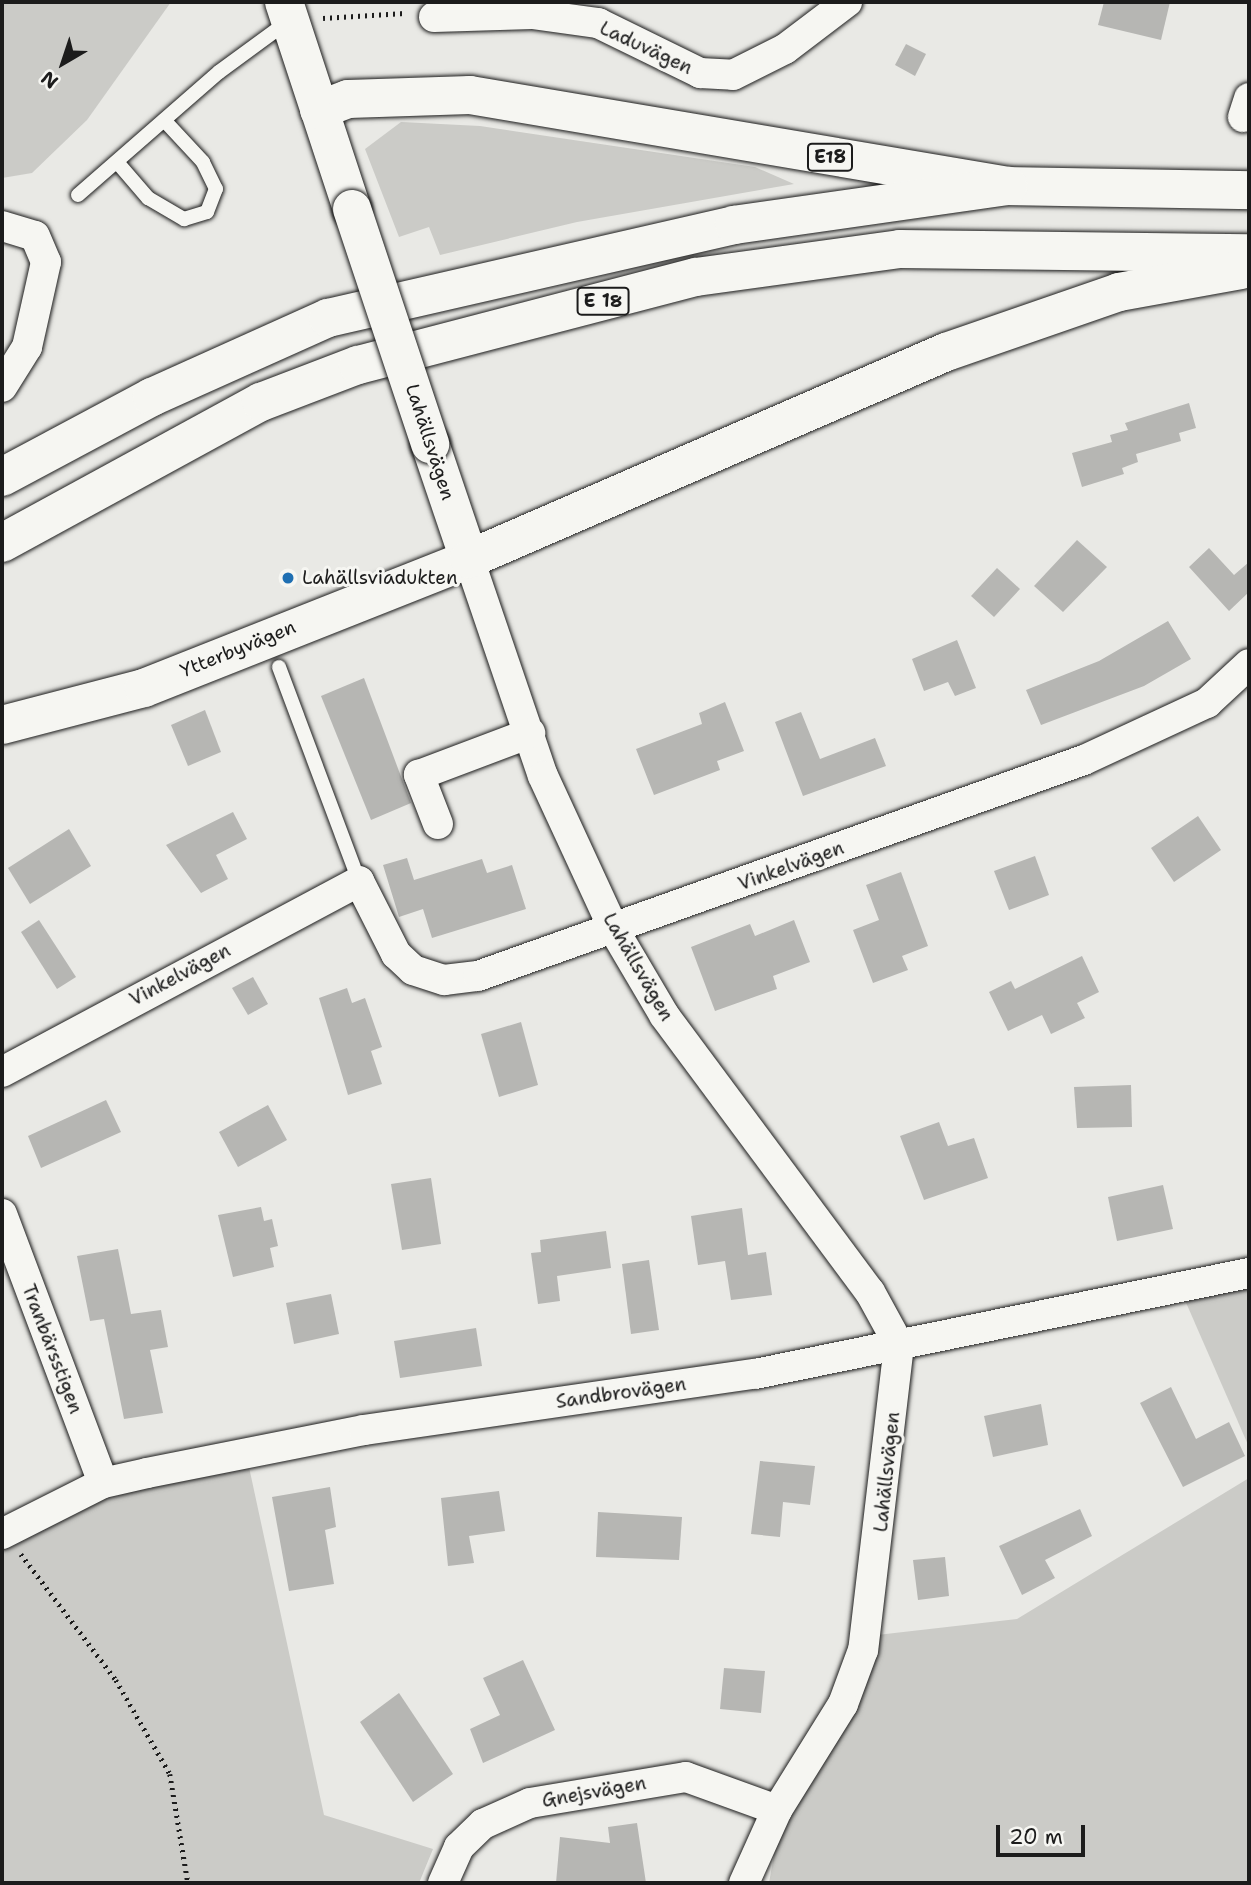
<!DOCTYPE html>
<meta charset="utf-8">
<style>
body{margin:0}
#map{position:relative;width:1251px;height:1885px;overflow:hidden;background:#e9e9e5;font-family:"Shantell Sans",sans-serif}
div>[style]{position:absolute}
.green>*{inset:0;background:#cbcbc7}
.building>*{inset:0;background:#b6b6b3}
.path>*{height:4.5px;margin-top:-2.25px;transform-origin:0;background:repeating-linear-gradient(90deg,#1c1c1c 0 2px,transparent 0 7px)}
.roads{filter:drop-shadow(0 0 2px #1c1c1c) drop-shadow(0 0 2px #1c1c1c)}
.lane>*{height:14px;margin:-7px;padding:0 7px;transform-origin:7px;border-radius:7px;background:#f6f6f2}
.street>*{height:30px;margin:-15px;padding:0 15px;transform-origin:15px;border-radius:15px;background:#f6f6f2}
.secondary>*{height:38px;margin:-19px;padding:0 19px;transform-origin:19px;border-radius:19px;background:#f6f6f2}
.highway>*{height:38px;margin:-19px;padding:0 19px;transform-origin:19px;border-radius:19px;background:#f6f6f2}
.bridges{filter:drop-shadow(0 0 2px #1c1c1c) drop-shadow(0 0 2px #1c1c1c)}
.secondary-bridge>*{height:38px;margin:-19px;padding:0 19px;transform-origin:19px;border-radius:19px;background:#f6f6f2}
.dots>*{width:19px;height:19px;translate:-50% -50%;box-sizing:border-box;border:4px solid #f6f6f2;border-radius:50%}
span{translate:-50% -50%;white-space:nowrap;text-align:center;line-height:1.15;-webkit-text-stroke:6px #f6f6f2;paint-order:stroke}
.shield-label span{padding:2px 5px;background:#f6f6f2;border:2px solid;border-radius:5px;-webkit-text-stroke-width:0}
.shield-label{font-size:18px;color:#1c1c1c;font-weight:700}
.street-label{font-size:19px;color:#1c1c1c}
.poi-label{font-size:19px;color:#1c1c1c}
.left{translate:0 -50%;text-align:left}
.frame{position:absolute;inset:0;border:4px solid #1c1c1c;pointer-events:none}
.north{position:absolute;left:28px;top:28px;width:70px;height:70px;-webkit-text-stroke:5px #f6f6f2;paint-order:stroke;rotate:219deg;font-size:19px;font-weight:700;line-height:28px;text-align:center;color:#1c1c1c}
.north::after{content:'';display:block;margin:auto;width:24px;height:32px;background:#1c1c1c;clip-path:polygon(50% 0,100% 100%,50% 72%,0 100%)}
.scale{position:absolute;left:996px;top:1825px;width:89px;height:32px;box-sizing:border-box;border:4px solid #1c1c1c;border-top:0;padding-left:9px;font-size:21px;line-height:24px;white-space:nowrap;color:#1c1c1c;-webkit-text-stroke:5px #f6f6f2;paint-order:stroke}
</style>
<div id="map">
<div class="green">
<div style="clip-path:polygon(2px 2px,171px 2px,87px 120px,32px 173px,2px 178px)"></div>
<div style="clip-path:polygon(401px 122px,480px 126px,755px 167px,794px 184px,577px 222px,440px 255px,429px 227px,399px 237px,365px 149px)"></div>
<div style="clip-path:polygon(1249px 1282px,1249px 1447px,1184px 1298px)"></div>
<div style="clip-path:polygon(249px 1467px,324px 1815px,433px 1849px,419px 1883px,2px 1883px,2px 1543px,133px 1482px)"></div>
<div style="clip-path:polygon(1249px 1478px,1249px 1883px,769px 1883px,777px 1838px,877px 1635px,1017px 1619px)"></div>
</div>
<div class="building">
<div style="clip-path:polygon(1104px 2px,1170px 2px,1161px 40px,1098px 25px)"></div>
<div style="clip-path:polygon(906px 44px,926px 54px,915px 76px,895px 65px)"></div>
<div style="clip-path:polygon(1189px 403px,1196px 428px,1179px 433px,1181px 441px,1136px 454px,1138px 462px,1122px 468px,1124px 474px,1082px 487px,1072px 453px,1112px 442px,1110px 435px,1128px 430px,1125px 423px)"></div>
<div style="clip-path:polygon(1077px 540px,1107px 567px,1063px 612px,1034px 586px)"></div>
<div style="clip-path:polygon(1209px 548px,1234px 575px,1249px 562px,1249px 592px,1229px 611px,1189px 567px)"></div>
<div style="clip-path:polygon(997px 568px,1020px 589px,994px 617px,971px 596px)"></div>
<div style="clip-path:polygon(1168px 621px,1191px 659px,1144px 686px,1041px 725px,1026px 690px,1099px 661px)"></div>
<div style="clip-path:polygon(957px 640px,976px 688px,955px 696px,948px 682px,924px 691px,912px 659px)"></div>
<div style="clip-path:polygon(364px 678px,411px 803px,371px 820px,321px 696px)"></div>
<div style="clip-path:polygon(725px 702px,744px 751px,717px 761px,720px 770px,654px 795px,636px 749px,702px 724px,699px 713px)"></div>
<div style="clip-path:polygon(205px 710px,221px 752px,188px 766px,171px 725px)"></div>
<div style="clip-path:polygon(801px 712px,820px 759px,875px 738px,886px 766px,803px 796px,775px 722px)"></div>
<div style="clip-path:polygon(233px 812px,247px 839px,216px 855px,228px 879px,201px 893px,166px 845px)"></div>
<div style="clip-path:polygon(1198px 816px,1221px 850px,1174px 882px,1151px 848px)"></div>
<div style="clip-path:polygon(69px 829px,91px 866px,30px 904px,8px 868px)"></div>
<div style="clip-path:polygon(1035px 856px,1049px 895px,1009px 910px,994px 871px)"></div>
<div style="clip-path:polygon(407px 858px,414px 880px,482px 859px,487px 873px,512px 865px,526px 909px,432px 938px,423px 909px,399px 917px,383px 865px)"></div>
<div style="clip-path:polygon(901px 872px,928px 946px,902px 956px,908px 970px,873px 983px,853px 930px,879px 920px,866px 885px)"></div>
<div style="clip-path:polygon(39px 920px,76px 977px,57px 989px,21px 932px)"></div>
<div style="clip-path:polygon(794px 920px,810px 962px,773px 976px,777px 989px,715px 1011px,691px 947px,750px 924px,755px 936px)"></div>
<div style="clip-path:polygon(1082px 956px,1099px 992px,1077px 1003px,1085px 1018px,1051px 1034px,1042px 1015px,1008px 1031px,989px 992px,1011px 981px,1015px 989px)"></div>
<div style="clip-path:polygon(253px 977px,268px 1004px,248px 1015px,232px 988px)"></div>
<div style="clip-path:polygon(347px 988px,352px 1003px,365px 998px,382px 1047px,371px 1051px,382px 1084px,348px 1095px,319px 998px)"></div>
<div style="clip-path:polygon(521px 1022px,538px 1085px,499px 1097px,481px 1034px)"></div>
<div style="clip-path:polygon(1131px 1085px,1132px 1127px,1077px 1128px,1074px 1087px)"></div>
<div style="clip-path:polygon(106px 1100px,121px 1132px,41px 1168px,28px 1136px)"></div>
<div style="clip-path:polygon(268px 1105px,287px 1140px,238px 1167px,219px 1132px)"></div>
<div style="clip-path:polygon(939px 1122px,948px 1146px,974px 1138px,988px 1178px,924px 1200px,900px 1136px)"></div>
<div style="clip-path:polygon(431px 1178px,441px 1244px,402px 1250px,391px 1184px)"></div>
<div style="clip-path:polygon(1163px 1185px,1173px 1229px,1117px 1241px,1108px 1197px)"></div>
<div style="clip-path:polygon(261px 1207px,264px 1221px,272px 1219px,278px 1246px,270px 1248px,274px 1267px,233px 1277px,218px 1215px)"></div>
<div style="clip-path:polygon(742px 1208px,748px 1255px,766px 1252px,772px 1295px,731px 1300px,725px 1261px,698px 1265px,691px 1216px)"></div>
<div style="clip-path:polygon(606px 1231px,611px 1268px,557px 1276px,560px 1301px,538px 1304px,531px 1253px,541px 1252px,540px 1240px)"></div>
<div style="clip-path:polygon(118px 1249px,131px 1314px,161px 1310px,168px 1347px,150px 1350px,163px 1413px,124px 1419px,104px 1319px,90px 1321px,77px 1256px)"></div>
<div style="clip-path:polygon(649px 1260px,659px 1330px,631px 1334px,622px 1264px)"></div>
<div style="clip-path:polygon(331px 1294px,339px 1334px,294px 1344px,286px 1303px)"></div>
<div style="clip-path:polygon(476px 1328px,482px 1366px,400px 1378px,394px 1341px)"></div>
<div style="clip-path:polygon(1171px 1387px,1196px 1439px,1229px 1422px,1245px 1456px,1183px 1487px,1140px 1403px)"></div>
<div style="clip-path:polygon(1041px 1404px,1048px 1445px,993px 1457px,984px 1416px)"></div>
<div style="clip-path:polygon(760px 1461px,815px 1466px,810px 1505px,783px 1502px,780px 1537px,751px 1534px)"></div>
<div style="clip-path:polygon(330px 1487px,336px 1527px,325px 1530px,334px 1584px,289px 1591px,272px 1497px)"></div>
<div style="clip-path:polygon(499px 1491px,505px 1531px,469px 1536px,474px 1563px,448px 1566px,441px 1498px)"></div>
<div style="clip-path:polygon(1080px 1509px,1092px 1536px,1045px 1560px,1055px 1578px,1022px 1595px,999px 1546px)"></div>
<div style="clip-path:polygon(598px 1512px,682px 1517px,679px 1560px,596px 1557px)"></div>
<div style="clip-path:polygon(945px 1557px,949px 1596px,918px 1600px,913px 1560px)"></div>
<div style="clip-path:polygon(523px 1660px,555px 1730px,483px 1763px,470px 1729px,500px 1715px,483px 1678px)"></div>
<div style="clip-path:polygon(724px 1668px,765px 1671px,761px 1713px,720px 1709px)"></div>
<div style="clip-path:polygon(399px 1693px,453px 1774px,413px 1802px,360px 1722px)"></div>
<div style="clip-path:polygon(637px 1823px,646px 1883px,556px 1883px,560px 1837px,610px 1843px,608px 1827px)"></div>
</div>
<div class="path">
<div style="left:323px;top:18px;width:82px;rotate:-3.5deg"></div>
<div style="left:21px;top:1554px;width:158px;rotate:53deg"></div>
<div style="left:116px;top:1680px;width:108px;rotate:60.1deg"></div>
<div style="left:170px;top:1774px;width:110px;rotate:80.6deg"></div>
</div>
<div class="roads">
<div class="lane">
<div style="left:117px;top:162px;width:48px;rotate:49.3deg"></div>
<div style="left:148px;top:198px;width:42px;rotate:30.3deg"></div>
<div style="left:184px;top:219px;width:24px;rotate:-17deg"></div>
<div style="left:207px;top:212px;width:25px;rotate:-69deg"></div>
<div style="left:216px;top:189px;width:30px;rotate:-116deg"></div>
<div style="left:203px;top:162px;width:57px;rotate:-132.9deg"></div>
<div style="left:78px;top:195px;width:187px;rotate:-41.1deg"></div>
<div style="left:219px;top:72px;width:84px;rotate:-36.3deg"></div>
<div style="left:279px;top:667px;width:228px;rotate:69.5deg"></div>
</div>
<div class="street">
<div style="left:434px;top:17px;width:98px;rotate:-1.8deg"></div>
<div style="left:532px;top:14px;width:67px;rotate:7.8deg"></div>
<div style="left:598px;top:23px;width:114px;rotate:26.1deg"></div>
<div style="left:700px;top:73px;width:33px;rotate:3deg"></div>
<div style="left:733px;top:75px;width:58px;rotate:-26.6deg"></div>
<div style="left:785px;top:49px;width:78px;rotate:-37.2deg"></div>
<div style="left:1243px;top:117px;width:20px;rotate:-72deg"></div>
<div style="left:2px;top:226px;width:34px;rotate:17deg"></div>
<div style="left:35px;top:236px;width:28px;rotate:67deg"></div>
<div style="left:46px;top:262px;width:87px;rotate:102.6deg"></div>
<div style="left:27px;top:347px;width:47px;rotate:122deg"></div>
<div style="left:469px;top:559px;width:229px;rotate:71.2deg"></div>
<div style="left:543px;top:776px;width:170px;rotate:65.2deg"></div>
<div style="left:614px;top:930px;width:99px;rotate:59.5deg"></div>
<div style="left:664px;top:1015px;width:345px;rotate:53.4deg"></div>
<div style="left:870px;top:1292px;width:60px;rotate:61.3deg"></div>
<div style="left:899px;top:1345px;width:307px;rotate:96.7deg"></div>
<div style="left:863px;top:1650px;width:58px;rotate:110.3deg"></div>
<div style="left:843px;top:1704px;width:125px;rotate:121.9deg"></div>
<div style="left:777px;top:1810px;width:80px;rotate:114.3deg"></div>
<div style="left:438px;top:824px;width:53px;rotate:-111.2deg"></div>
<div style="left:419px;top:775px;width:119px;rotate:-20.7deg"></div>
<div style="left:2px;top:1072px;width:405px;rotate:-28.1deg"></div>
<div style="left:359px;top:881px;width:82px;rotate:63.1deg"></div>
<div style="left:396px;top:954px;width:23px;rotate:43deg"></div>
<div style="left:413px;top:970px;width:33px;rotate:18deg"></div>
<div style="left:444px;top:980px;width:34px;rotate:-7deg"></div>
<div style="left:478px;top:976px;width:643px;rotate:-19.62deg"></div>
<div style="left:1084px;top:760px;width:136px;rotate:-24.9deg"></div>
<div style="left:1207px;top:703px;width:57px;rotate:-42.9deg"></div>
<div style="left:2px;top:1214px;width:287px;rotate:69.4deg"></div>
<div style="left:2px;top:1534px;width:113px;rotate:-26.8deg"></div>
<div style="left:103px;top:1483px;width:45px;rotate:-12.8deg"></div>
<div style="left:147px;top:1473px;width:221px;rotate:-11.2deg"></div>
<div style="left:364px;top:1430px;width:395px;rotate:-8.2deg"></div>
<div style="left:755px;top:1374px;width:504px;rotate:-11.56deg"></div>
<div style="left:443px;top:1883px;width:39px;rotate:-66deg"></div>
<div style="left:459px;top:1847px;width:33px;rotate:-44deg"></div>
<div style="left:483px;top:1824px;width:51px;rotate:-24.1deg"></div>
<div style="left:530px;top:1803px;width:158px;rotate:-9.5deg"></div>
<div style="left:686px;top:1777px;width:97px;rotate:19.9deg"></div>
</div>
<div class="secondary">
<div style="left:284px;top:2px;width:218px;rotate:71.8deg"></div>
<div style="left:2px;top:725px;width:147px;rotate:-14.6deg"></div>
<div style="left:144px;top:688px;width:350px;rotate:-21.6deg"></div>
<div style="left:469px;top:559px;width:121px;rotate:-108.7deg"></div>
</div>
<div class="highway">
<div style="left:319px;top:110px;width:31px;rotate:-21deg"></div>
<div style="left:348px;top:99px;width:122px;rotate:-1.9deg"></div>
<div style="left:470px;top:95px;width:546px;rotate:9.6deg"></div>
<div style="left:1008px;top:186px;width:241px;rotate:1deg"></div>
<div style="left:2px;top:477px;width:170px;rotate:-28.1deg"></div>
<div style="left:152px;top:397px;width:193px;rotate:-24.2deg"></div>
<div style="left:328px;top:318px;width:417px;rotate:-12.9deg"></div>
<div style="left:734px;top:225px;width:277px;rotate:-8.1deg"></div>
<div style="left:2px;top:543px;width:295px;rotate:-28.6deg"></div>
<div style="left:261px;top:402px;width:104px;rotate:-20.9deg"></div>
<div style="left:358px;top:365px;width:349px;rotate:-14.6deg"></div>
<div style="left:696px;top:277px;width:206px;rotate:-7.8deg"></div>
<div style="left:900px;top:249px;width:349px;rotate:0.7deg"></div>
<div style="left:469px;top:559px;width:520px;rotate:-23.46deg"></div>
<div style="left:946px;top:352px;width:183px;rotate:-19.1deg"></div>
<div style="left:1119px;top:292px;width:124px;rotate:-10.2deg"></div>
</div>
</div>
<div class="bridges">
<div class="secondary-bridge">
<div style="left:352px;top:209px;width:248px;rotate:71.6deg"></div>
</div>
</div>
<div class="dots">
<div style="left:288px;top:578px;background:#1f6fb2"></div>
</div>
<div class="shield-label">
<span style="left:830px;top:157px">E18</span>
<span style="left:603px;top:301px">E 18</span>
</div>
<div class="street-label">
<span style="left:646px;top:48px;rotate:25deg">Laduvägen</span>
<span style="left:430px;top:442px;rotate:72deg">Lahällsvägen</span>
<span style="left:238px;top:649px;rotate:-22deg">Ytterbyvägen</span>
<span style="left:791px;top:866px;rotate:-20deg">Vinkelvägen</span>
<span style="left:638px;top:967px;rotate:60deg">Lahällsvägen</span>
<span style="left:180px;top:975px;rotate:-28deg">Vinkelvägen</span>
<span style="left:52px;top:1349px;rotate:69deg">Tranbärsstigen</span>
<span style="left:621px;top:1393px;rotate:-8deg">Sandbrovägen</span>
<span style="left:887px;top:1472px;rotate:-84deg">Lahällsvägen</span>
<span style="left:594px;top:1792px;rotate:-10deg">Gnejsvägen</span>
</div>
<div class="poi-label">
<span class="left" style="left:302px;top:578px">Lahällsviadukten</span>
</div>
<div class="frame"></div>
<div class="north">N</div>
<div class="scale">20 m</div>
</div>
